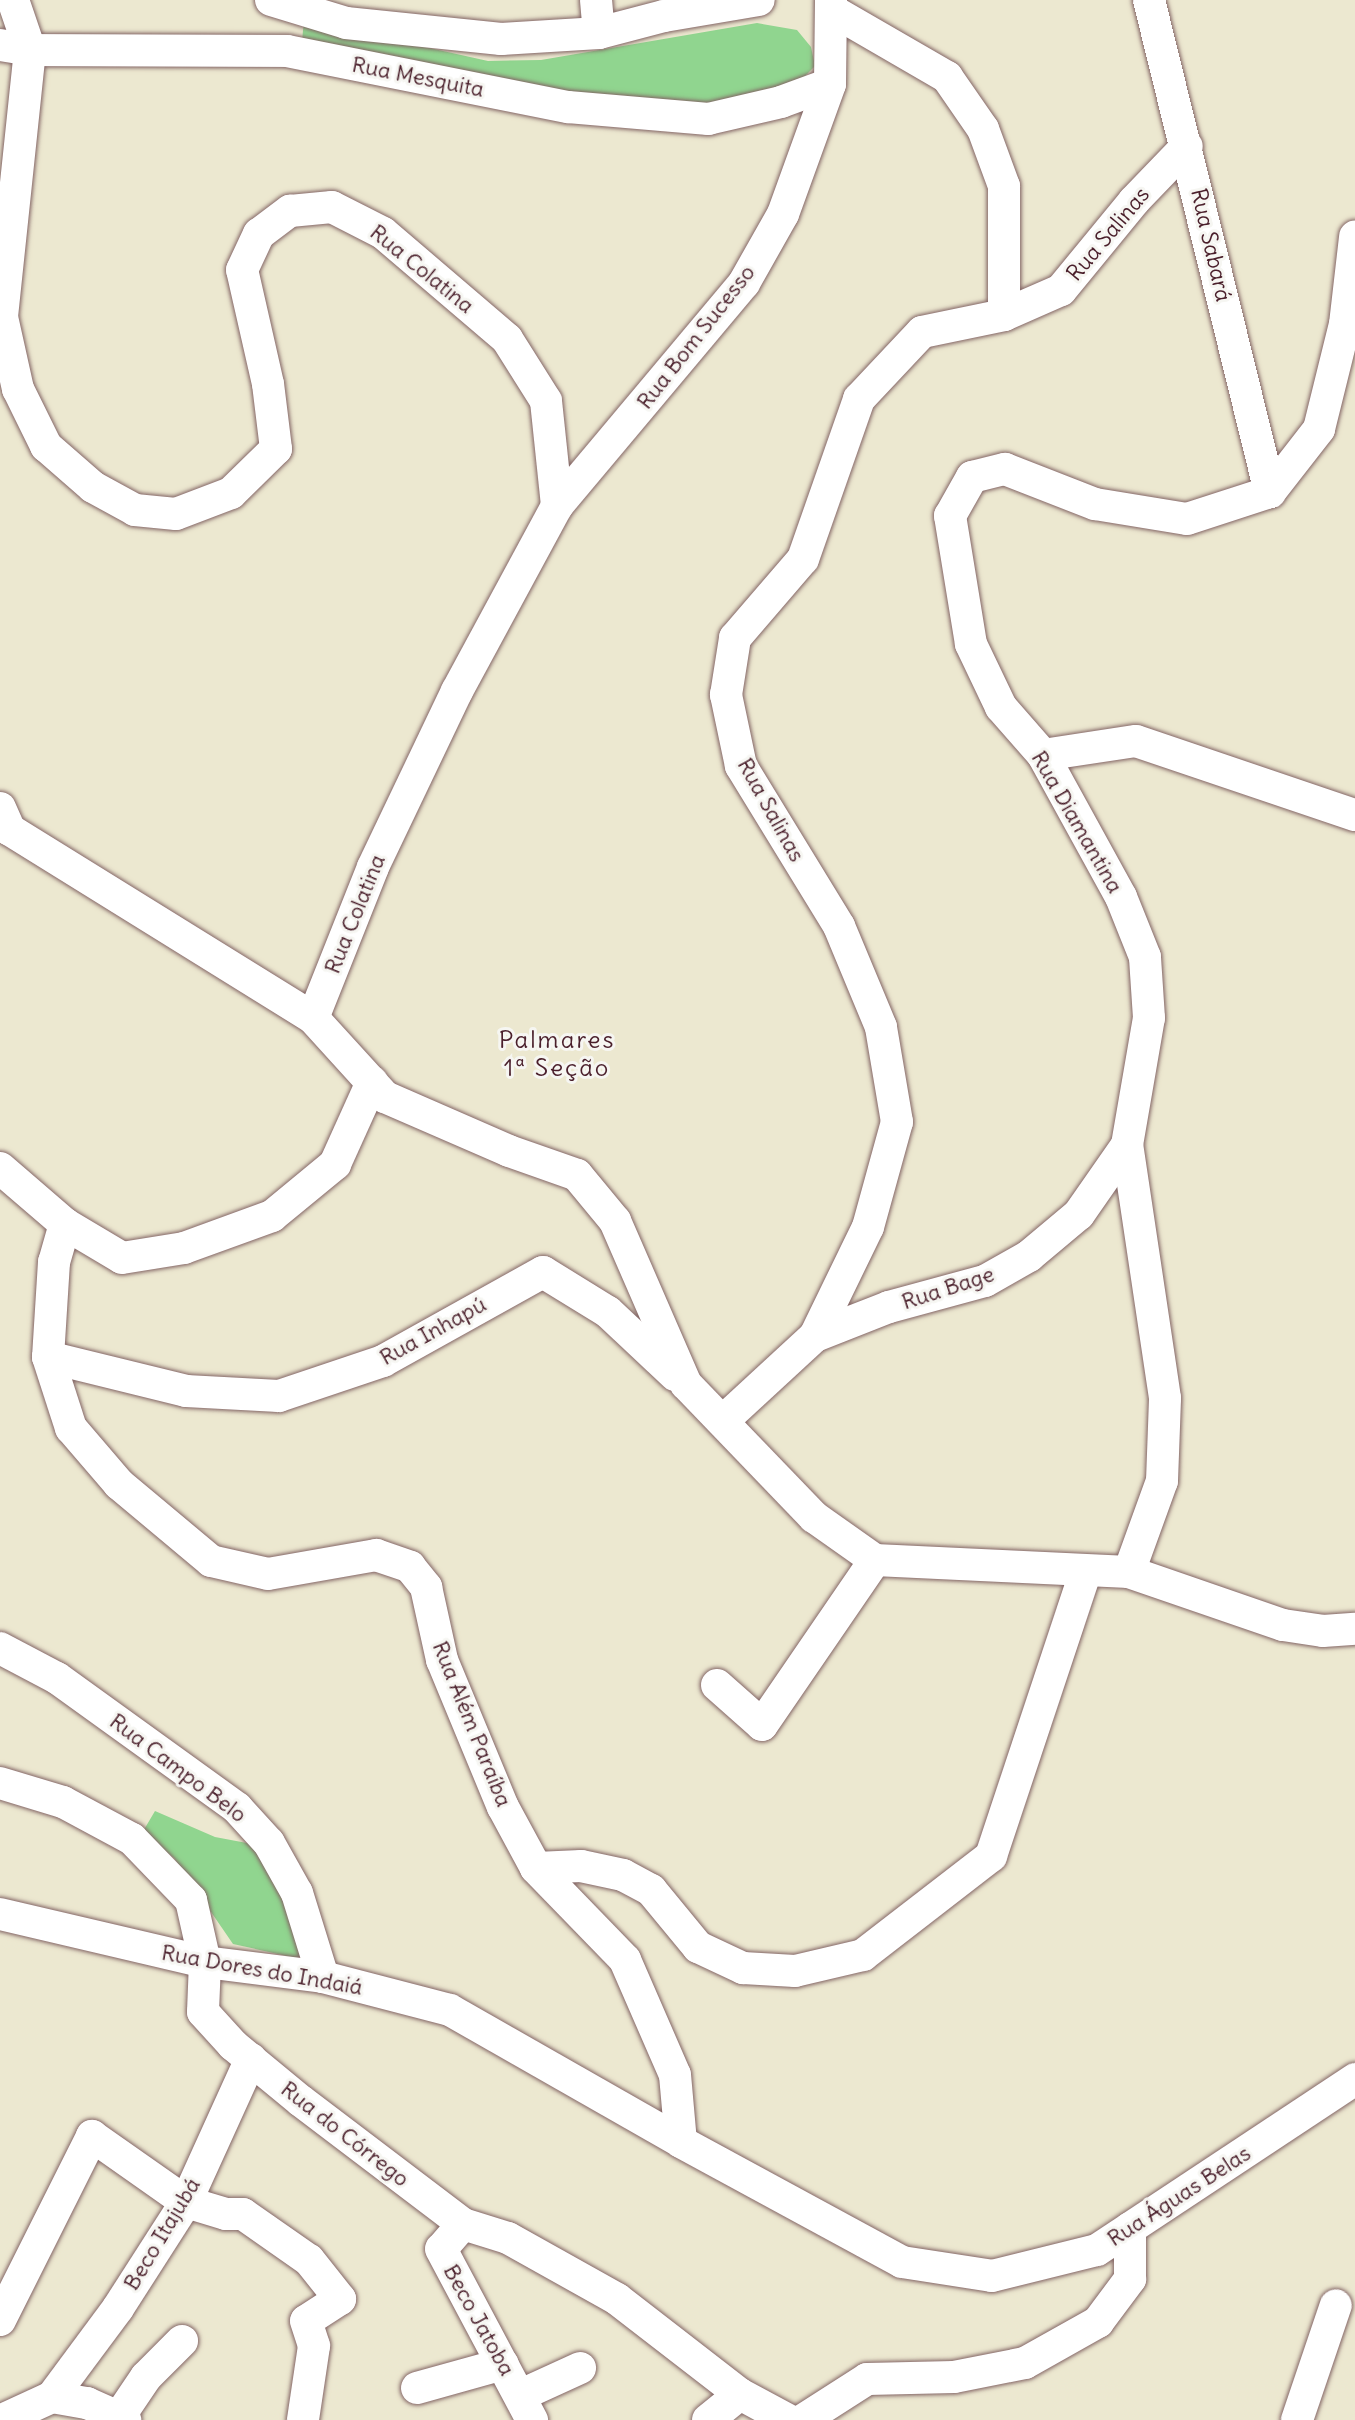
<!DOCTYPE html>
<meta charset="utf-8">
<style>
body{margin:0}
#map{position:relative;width:1355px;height:2420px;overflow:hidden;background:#ece8d0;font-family:Delius,sans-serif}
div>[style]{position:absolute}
.green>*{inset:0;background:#90d58f}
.roads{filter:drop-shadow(0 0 2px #836565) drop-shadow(0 0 2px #836565)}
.minor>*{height:32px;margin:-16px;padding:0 16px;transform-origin:16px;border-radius:16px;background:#fff}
span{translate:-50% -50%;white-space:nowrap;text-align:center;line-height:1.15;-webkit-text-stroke:6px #f6f6f2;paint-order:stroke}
.street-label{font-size:22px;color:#4a1f2b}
.neighbourhood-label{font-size:24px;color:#4a1f2b;letter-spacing:2px}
</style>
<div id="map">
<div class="green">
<div style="clip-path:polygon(304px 20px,488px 61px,541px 60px,757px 23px,797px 30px,811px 47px,815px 66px,802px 79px,751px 100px,659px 110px,302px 41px)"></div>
<div style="clip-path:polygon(155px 1811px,215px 1837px,258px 1845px,284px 1892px,305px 1960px,233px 1944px,174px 1858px,142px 1833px)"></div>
</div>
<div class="roads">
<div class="minor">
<div style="left:13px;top:0;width:53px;rotate:71.2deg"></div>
<div style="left:30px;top:50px;width:268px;rotate:96deg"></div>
<div style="left:2px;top:317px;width:74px;rotate:77.5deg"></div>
<div style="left:18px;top:389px;width:64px;rotate:63.8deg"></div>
<div style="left:46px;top:446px;width:62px;rotate:41.1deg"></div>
<div style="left:93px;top:487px;width:48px;rotate:28.7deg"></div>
<div style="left:135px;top:510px;width:41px;rotate:5.6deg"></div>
<div style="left:176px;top:514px;width:59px;rotate:-20.9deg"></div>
<div style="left:231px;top:493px;width:63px;rotate:-44.4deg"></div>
<div style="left:276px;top:449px;width:65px;rotate:-97deg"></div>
<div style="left:268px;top:384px;width:117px;rotate:-102.8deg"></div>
<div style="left:242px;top:270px;width:40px;rotate:-65deg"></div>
<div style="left:259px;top:234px;width:39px;rotate:-37deg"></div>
<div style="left:290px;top:211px;width:42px;rotate:-5.4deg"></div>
<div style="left:332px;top:207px;width:57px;rotate:27deg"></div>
<div style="left:383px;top:233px;width:163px;rotate:40.5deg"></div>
<div style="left:507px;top:339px;width:73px;rotate:57.8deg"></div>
<div style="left:546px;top:401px;width:106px;rotate:84deg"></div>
<div style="left:271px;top:0;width:78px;rotate:17deg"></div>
<div style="left:346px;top:23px;width:156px;rotate:5.9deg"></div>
<div style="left:501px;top:39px;width:98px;rotate:-3.5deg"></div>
<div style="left:599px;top:33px;width:67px;rotate:-14.7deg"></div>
<div style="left:664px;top:16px;width:96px;rotate:-9.6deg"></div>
<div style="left:596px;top:0;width:33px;rotate:85deg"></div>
<div style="left:1149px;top:0;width:507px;rotate:76.18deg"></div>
<div style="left:833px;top:11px;width:132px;rotate:30.1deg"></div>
<div style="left:947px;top:77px;width:63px;rotate:55.3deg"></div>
<div style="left:983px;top:129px;width:61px;rotate:69.8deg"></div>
<div style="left:1004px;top:186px;width:129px;rotate:90deg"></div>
<div style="left:0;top:45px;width:30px;rotate:9deg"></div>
<div style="left:30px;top:50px;width:257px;rotate:0.2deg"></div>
<div style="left:287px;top:51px;width:287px;rotate:11.3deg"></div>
<div style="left:568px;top:107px;width:141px;rotate:4.9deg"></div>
<div style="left:708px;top:119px;width:75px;rotate:-13.1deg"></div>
<div style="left:781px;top:102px;width:52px;rotate:-20.2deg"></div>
<div style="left:1043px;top:755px;width:94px;rotate:-8.6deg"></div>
<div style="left:1136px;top:741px;width:231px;rotate:18.7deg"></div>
<div style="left:0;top:808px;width:24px;rotate:66deg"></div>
<div style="left:10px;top:830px;width:357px;rotate:31.8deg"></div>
<div style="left:313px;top:1018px;width:107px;rotate:47.7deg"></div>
<div style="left:385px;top:1097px;width:135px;rotate:23.5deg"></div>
<div style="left:509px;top:1151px;width:72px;rotate:19.4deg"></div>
<div style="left:577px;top:1175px;width:60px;rotate:50.4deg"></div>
<div style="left:615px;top:1221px;width:178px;rotate:66.5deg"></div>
<div style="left:686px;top:1384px;width:185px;rotate:46.1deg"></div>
<div style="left:814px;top:1517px;width:75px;rotate:35.2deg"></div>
<div style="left:875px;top:1560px;width:254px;rotate:2.7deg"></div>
<div style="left:1129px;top:1572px;width:163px;rotate:19deg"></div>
<div style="left:1283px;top:1625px;width:40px;rotate:8.5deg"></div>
<div style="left:1323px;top:1631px;width:32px;rotate:-4deg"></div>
<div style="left:313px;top:1018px;width:162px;rotate:-68.3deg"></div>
<div style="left:373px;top:867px;width:195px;rotate:-64.5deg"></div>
<div style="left:457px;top:691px;width:210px;rotate:-61.6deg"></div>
<div style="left:557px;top:506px;width:291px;rotate:-50deg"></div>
<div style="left:744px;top:283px;width:79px;rotate:-60.5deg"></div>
<div style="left:783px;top:214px;width:138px;rotate:-70.1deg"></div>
<div style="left:830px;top:84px;width:84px;rotate:-89.3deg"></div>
<div style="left:0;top:1168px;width:86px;rotate:40.7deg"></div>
<div style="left:65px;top:1224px;width:40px;rotate:106deg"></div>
<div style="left:54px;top:1262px;width:95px;rotate:93.6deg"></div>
<div style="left:48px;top:1357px;width:75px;rotate:72.1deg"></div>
<div style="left:71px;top:1428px;width:74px;rotate:49.4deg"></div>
<div style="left:119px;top:1484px;width:120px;rotate:39.9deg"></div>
<div style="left:211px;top:1561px;width:58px;rotate:12.8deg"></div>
<div style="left:268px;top:1574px;width:110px;rotate:-10deg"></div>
<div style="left:376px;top:1555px;width:36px;rotate:19deg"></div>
<div style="left:410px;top:1567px;width:26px;rotate:51deg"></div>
<div style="left:426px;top:1587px;width:75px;rotate:77.6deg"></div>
<div style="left:442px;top:1660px;width:159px;rotate:67.5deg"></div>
<div style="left:503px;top:1807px;width:69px;rotate:61.6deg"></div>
<div style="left:536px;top:1868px;width:128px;rotate:45.9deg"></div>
<div style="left:625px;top:1960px;width:125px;rotate:66.5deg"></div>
<div style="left:675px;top:2075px;width:67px;rotate:84.9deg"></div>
<div style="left:65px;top:1224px;width:66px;rotate:30.8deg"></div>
<div style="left:122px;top:1258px;width:63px;rotate:-9.2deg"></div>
<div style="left:184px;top:1248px;width:94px;rotate:-20deg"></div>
<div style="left:272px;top:1216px;width:82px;rotate:-39.5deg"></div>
<div style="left:335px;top:1164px;width:90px;rotate:-65.7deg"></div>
<div style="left:815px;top:1336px;width:79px;rotate:-21.4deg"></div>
<div style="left:889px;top:1307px;width:99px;rotate:-15.2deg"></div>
<div style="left:985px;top:1281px;width:51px;rotate:-29.6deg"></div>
<div style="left:1029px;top:1256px;width:65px;rotate:-40deg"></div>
<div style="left:1079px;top:1214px;width:84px;rotate:-55.2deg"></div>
<div style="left:48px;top:1357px;width:142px;rotate:13.8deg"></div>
<div style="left:186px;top:1391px;width:93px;rotate:3.1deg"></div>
<div style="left:279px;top:1396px;width:110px;rotate:-18.6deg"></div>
<div style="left:383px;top:1361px;width:183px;rotate:-29.1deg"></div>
<div style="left:543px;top:1272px;width:76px;rotate:31.6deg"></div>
<div style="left:608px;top:1312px;width:92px;rotate:43.2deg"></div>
<div style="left:724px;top:1420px;width:124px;rotate:-42.7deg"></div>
<div style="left:815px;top:1336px;width:121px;rotate:-64.1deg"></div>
<div style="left:868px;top:1227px;width:109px;rotate:-74.6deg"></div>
<div style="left:897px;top:1122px;width:96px;rotate:-99.6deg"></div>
<div style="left:881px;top:1027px;width:109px;rotate:-112.6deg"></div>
<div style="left:839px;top:926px;width:188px;rotate:-121.5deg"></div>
<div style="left:741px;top:766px;width:73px;rotate:-101.9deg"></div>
<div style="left:726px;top:695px;width:58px;rotate:-81deg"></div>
<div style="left:735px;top:638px;width:104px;rotate:-49.3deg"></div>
<div style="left:803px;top:559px;width:170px;rotate:-70.7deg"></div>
<div style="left:859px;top:399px;width:92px;rotate:-46.8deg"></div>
<div style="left:922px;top:332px;width:84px;rotate:-11.7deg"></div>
<div style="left:1004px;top:315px;width:62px;rotate:-23.7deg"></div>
<div style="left:1061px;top:290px;width:115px;rotate:-50.6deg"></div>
<div style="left:1134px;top:201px;width:76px;rotate:-46.1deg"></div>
<div style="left:1129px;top:1572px;width:97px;rotate:-70.1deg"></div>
<div style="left:1162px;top:1481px;width:83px;rotate:-87.9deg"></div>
<div style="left:1165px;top:1398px;width:256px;rotate:-98.5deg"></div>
<div style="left:1127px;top:1145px;width:129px;rotate:-80.2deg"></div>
<div style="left:1149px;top:1018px;width:61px;rotate:-93.8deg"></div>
<div style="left:1145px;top:957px;width:65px;rotate:-111.8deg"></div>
<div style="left:1121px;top:897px;width:162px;rotate:-118.8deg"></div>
<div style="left:1043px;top:755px;width:64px;rotate:-131.2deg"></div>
<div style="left:1001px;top:707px;width:70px;rotate:-115.5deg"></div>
<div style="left:971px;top:644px;width:130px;rotate:-99.3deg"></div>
<div style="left:950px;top:516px;width:45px;rotate:-60.6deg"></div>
<div style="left:972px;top:477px;width:34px;rotate:-14deg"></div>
<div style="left:1005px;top:469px;width:97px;rotate:21.3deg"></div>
<div style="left:1095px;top:504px;width:93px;rotate:9.3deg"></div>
<div style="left:1187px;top:519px;width:87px;rotate:-18deg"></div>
<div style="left:1270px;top:492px;width:80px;rotate:-52.1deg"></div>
<div style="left:1319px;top:429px;width:108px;rotate:-76.1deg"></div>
<div style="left:1345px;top:324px;width:88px;rotate:-83.4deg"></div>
<div style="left:0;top:1648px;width:64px;rotate:27.8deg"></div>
<div style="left:57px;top:1678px;width:222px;rotate:35.8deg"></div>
<div style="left:237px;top:1808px;width:47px;rotate:47.6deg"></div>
<div style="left:269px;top:1843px;width:57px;rotate:60.8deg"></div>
<div style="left:297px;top:1893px;width:88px;rotate:72.8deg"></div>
<div style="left:717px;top:1685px;width:60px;rotate:41.6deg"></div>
<div style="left:762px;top:1725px;width:200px;rotate:-55.6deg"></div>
<div style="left:0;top:1783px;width:66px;rotate:16.8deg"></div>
<div style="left:63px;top:1802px;width:78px;rotate:28.2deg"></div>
<div style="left:132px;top:1839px;width:85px;rotate:46deg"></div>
<div style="left:191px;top:1900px;width:64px;rotate:77.3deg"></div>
<div style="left:205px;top:1962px;width:50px;rotate:92.3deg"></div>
<div style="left:203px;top:2012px;width:45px;rotate:47.7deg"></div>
<div style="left:233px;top:2045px;width:88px;rotate:39.5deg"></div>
<div style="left:301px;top:2101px;width:203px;rotate:37.2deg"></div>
<div style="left:463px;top:2224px;width:47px;rotate:17.3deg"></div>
<div style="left:508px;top:2238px;width:125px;rotate:29.2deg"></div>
<div style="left:617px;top:2299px;width:155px;rotate:37.7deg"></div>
<div style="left:740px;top:2394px;width:55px;rotate:28.4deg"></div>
<div style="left:536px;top:1868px;width:45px;rotate:-2.5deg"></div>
<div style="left:581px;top:1866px;width:43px;rotate:12.1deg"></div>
<div style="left:623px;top:1875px;width:32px;rotate:28deg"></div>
<div style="left:651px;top:1890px;width:74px;rotate:50.5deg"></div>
<div style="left:698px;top:1947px;width:50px;rotate:25deg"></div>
<div style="left:743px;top:1968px;width:52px;rotate:3.3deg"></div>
<div style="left:795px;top:1971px;width:70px;rotate:-13.2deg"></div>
<div style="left:863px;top:1955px;width:162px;rotate:-37.7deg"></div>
<div style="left:991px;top:1856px;width:300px;rotate:-71.6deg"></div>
<div style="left:0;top:1914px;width:211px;rotate:13.2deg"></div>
<div style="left:205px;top:1962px;width:119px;rotate:7.2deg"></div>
<div style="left:323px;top:1977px;width:131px;rotate:14.6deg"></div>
<div style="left:450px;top:2010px;width:266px;rotate:29.7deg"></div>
<div style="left:681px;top:2142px;width:251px;rotate:28.5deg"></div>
<div style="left:902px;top:2262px;width:91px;rotate:8.8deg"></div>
<div style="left:992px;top:2276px;width:108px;rotate:-13.9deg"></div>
<div style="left:1097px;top:2250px;width:310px;rotate:-33.5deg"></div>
<div style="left:463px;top:2224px;width:33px;rotate:131deg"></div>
<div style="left:441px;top:2249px;width:194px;rotate:62deg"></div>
<div style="left:0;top:2320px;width:206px;rotate:-63.4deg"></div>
<div style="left:92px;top:2136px;width:115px;rotate:35.1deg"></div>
<div style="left:186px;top:2202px;width:42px;rotate:16.7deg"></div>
<div style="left:226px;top:2214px;width:17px"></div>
<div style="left:243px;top:2214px;width:80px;rotate:34.9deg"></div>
<div style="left:309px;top:2260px;width:50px;rotate:51.5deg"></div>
<div style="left:340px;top:2299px;width:40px;rotate:147.1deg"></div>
<div style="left:306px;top:2321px;width:26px;rotate:72deg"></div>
<div style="left:314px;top:2346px;width:75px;rotate:98.5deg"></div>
<div style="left:417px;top:2388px;width:89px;rotate:-15.6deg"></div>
<div style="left:521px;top:2395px;width:65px;rotate:-24.6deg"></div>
<div style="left:52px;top:2397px;width:111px;rotate:-53.4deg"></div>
<div style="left:118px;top:2308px;width:126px;rotate:-57.3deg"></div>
<div style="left:186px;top:2202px;width:157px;rotate:-65.6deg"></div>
<div style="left:119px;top:2417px;width:48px;rotate:-56deg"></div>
<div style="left:146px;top:2377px;width:51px;rotate:-45deg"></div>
<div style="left:2px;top:2420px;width:55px;rotate:-24.7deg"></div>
<div style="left:52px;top:2397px;width:36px;rotate:10deg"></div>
<div style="left:87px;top:2403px;width:42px;rotate:24.1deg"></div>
<div style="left:708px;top:2420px;width:41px;rotate:-39.1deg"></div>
<div style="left:803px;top:2420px;width:76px;rotate:-32.6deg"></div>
<div style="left:867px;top:2379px;width:87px;rotate:-1.3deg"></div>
<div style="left:954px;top:2377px;width:72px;rotate:-11.2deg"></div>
<div style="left:1025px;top:2363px;width:84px;rotate:-29.3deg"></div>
<div style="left:1098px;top:2322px;width:54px;rotate:-53.3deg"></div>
<div style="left:1130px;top:2279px;width:51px;rotate:-90deg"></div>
<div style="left:1297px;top:2420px;width:121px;rotate:-71.3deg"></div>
</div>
</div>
<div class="street-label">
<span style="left:418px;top:77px;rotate:11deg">Rua Mesquita</span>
<span style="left:1108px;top:234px;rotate:-50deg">Rua Salinas</span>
<span style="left:1211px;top:245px;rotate:77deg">Rua Sabará</span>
<span style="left:422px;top:269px;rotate:39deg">Rua Colatina</span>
<span style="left:696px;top:337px;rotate:-52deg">Rua Bom Sucesso</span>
<span style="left:771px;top:810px;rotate:61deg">Rua Salinas</span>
<span style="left:1077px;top:822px;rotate:60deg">Rua Diamantina</span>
<span style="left:355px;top:914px;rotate:-68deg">Rua Colatina</span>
<span style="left:948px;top:1288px;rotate:-18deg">Rua Bage</span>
<span style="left:433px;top:1331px;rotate:-29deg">Rua Inhapú</span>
<span style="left:472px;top:1724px;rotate:68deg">Rua Além Paraíba</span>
<span style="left:178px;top:1768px;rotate:37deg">Rua Campo Belo</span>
<span style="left:262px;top:1970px;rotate:10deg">Rua Dores do Indaiá</span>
<span style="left:345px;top:2134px;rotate:38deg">Rua do Córrego</span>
<span style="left:1179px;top:2196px;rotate:-33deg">Rua Águas Belas</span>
<span style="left:162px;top:2234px;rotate:-59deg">Beco Itajubá</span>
<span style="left:479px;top:2320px;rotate:61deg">Beco Jatoba</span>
</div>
<div class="neighbourhood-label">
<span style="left:557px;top:1054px">Palmares<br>1ª Seção</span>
</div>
</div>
